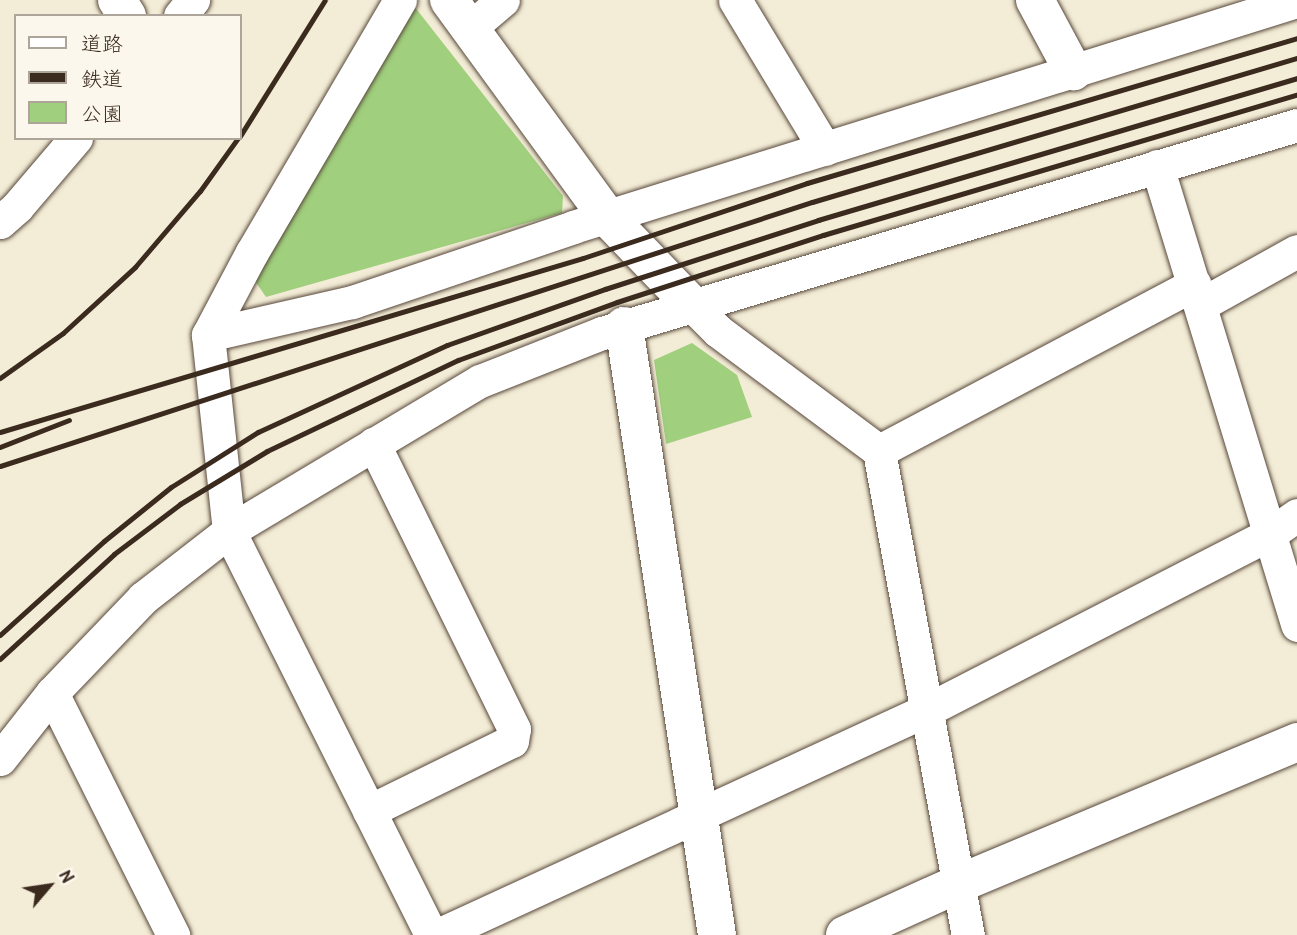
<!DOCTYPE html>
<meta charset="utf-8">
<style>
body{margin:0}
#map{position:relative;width:1297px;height:935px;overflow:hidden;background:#f3ecd6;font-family:"Patrick Hand","Klee One",sans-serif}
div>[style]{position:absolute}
.green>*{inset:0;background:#a0cf7d}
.roads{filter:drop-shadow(0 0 2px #57473a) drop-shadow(0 0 2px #57473a)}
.minor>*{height:33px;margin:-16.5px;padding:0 16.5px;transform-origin:16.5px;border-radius:16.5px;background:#fff}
.tertiary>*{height:38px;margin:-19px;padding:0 19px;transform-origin:19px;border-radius:19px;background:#fff}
.rail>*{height:5px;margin:-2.5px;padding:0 2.5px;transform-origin:2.5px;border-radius:2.5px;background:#3b2a1e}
span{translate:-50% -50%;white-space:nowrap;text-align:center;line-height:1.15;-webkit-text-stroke:5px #fbf7ec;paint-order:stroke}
.legend{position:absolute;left:14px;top:14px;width:228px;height:126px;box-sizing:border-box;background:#fbf7ec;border:2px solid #aea59a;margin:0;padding:9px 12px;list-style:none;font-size:21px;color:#3b2a1e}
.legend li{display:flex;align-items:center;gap:14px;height:35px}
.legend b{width:35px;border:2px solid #aea59a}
.north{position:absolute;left:14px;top:851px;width:70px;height:70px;-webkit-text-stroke:5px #fbf7ec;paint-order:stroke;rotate:61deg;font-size:19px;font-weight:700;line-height:28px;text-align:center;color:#3b2a1e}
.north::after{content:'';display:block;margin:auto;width:24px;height:32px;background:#3b2a1e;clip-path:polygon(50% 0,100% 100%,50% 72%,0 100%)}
</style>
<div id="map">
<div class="green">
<div style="clip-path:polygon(414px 6px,563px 196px,562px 213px,266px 297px,255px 281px,401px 15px)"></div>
<div style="clip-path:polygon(692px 343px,737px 375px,752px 417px,666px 444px,654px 360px)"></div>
</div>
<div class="roads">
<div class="minor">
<div style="left:400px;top:0;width:292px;rotate:120.4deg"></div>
<div style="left:252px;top:252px;width:94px;rotate:117.9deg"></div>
<div style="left:208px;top:335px;width:197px;rotate:83.9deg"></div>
<div style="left:229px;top:531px;width:452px;rotate:63.4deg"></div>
<div style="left:735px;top:0;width:174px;rotate:58.9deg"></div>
<div style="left:180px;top:16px;width:21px;rotate:-51deg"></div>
<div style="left:470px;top:28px;width:43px;rotate:-40.3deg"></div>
<div style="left:1157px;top:166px;width:480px;rotate:73deg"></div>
<div style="left:0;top:222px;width:23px;rotate:-41deg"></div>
<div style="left:17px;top:207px;width:91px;rotate:-49.5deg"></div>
<div style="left:1200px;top:305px;width:111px;rotate:-29.1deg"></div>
<div style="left:693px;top:306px;width:35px;rotate:45deg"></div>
<div style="left:718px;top:331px;width:201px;rotate:36.7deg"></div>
<div style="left:879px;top:451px;width:492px;rotate:79.6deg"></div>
<div style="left:208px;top:335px;width:148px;rotate:-12.9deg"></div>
<div style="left:352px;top:302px;width:233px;rotate:-18.7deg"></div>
<div style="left:573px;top:227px;width:758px;rotate:-17.34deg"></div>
<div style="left:879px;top:451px;width:357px;rotate:-27.9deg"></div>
<div style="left:52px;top:693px;width:271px;rotate:63.4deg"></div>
<div style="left:0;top:759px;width:84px;rotate:-51.8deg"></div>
<div style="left:52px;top:693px;width:132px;rotate:-46.2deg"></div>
<div style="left:143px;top:598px;width:109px;rotate:-37.9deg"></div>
<div style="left:229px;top:531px;width:292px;rotate:-30.9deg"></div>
<div style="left:480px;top:381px;width:131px;rotate:-21.5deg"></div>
<div style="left:602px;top:333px;width:725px;rotate:-16.66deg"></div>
<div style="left:369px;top:811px;width:159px;rotate:-26.1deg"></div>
<div style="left:512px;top:741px;width:12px;rotate:-81deg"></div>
<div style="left:514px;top:729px;width:318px;rotate:-116.2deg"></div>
<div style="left:438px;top:935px;width:538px;rotate:-24.71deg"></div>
<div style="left:927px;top:710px;width:386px;rotate:-27.2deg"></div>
<div style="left:1270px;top:534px;width:33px;rotate:-35deg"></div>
</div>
<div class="tertiary">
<div style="left:117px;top:0;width:19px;rotate:58deg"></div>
<div style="left:449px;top:0;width:268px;rotate:53.9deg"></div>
<div style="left:607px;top:217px;width:124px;rotate:46deg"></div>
<div style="left:1035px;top:0;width:81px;rotate:61.8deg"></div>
<div style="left:624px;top:326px;width:616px;rotate:81.32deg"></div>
<div style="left:845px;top:935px;width:124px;rotate:-24.3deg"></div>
<div style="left:958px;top:884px;width:368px;rotate:-22.7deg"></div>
</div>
</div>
<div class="rail">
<div style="left:240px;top:136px;width:160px;rotate:-58deg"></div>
<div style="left:0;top:378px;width:77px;rotate:-35.5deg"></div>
<div style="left:63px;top:333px;width:98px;rotate:-42.5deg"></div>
<div style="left:135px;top:267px;width:100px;rotate:-49.5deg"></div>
<div style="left:200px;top:191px;width:65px;rotate:-54.4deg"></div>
<div style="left:0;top:432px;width:608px;rotate:-16.62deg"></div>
<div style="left:583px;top:258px;width:236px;rotate:-18.5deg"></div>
<div style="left:807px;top:183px;width:511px;rotate:-16.48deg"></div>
<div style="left:0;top:447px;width:74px;rotate:-21.4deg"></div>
<div style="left:0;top:466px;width:854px;rotate:-18.01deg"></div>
<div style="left:812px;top:202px;width:506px;rotate:-16.54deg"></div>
<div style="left:0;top:635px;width:140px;rotate:-42.1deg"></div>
<div style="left:104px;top:541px;width:86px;rotate:-38.9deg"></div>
<div style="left:171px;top:487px;width:103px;rotate:-32.3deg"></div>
<div style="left:258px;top:432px;width:208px;rotate:-24.7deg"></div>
<div style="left:447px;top:345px;width:168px;rotate:-19.5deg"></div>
<div style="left:605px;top:289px;width:224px;rotate:-17.9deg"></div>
<div style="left:818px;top:220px;width:500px;rotate:-16.5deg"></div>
<div style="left:0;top:659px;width:155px;rotate:-42.6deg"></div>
<div style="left:114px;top:554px;width:83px;rotate:-37.1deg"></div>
<div style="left:180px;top:504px;width:102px;rotate:-31.3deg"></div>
<div style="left:267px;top:451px;width:212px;rotate:-25.5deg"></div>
<div style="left:458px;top:360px;width:169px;rotate:-20deg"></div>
<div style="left:617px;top:302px;width:217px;rotate:-18deg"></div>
<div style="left:823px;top:235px;width:494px;rotate:-16.5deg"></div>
</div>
<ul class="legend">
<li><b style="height:9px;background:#fff"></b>道路</li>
<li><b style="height:9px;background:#3b2a1e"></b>鉄道</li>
<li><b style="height:19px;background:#a0cf7d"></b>公園</li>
</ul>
<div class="north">N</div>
</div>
